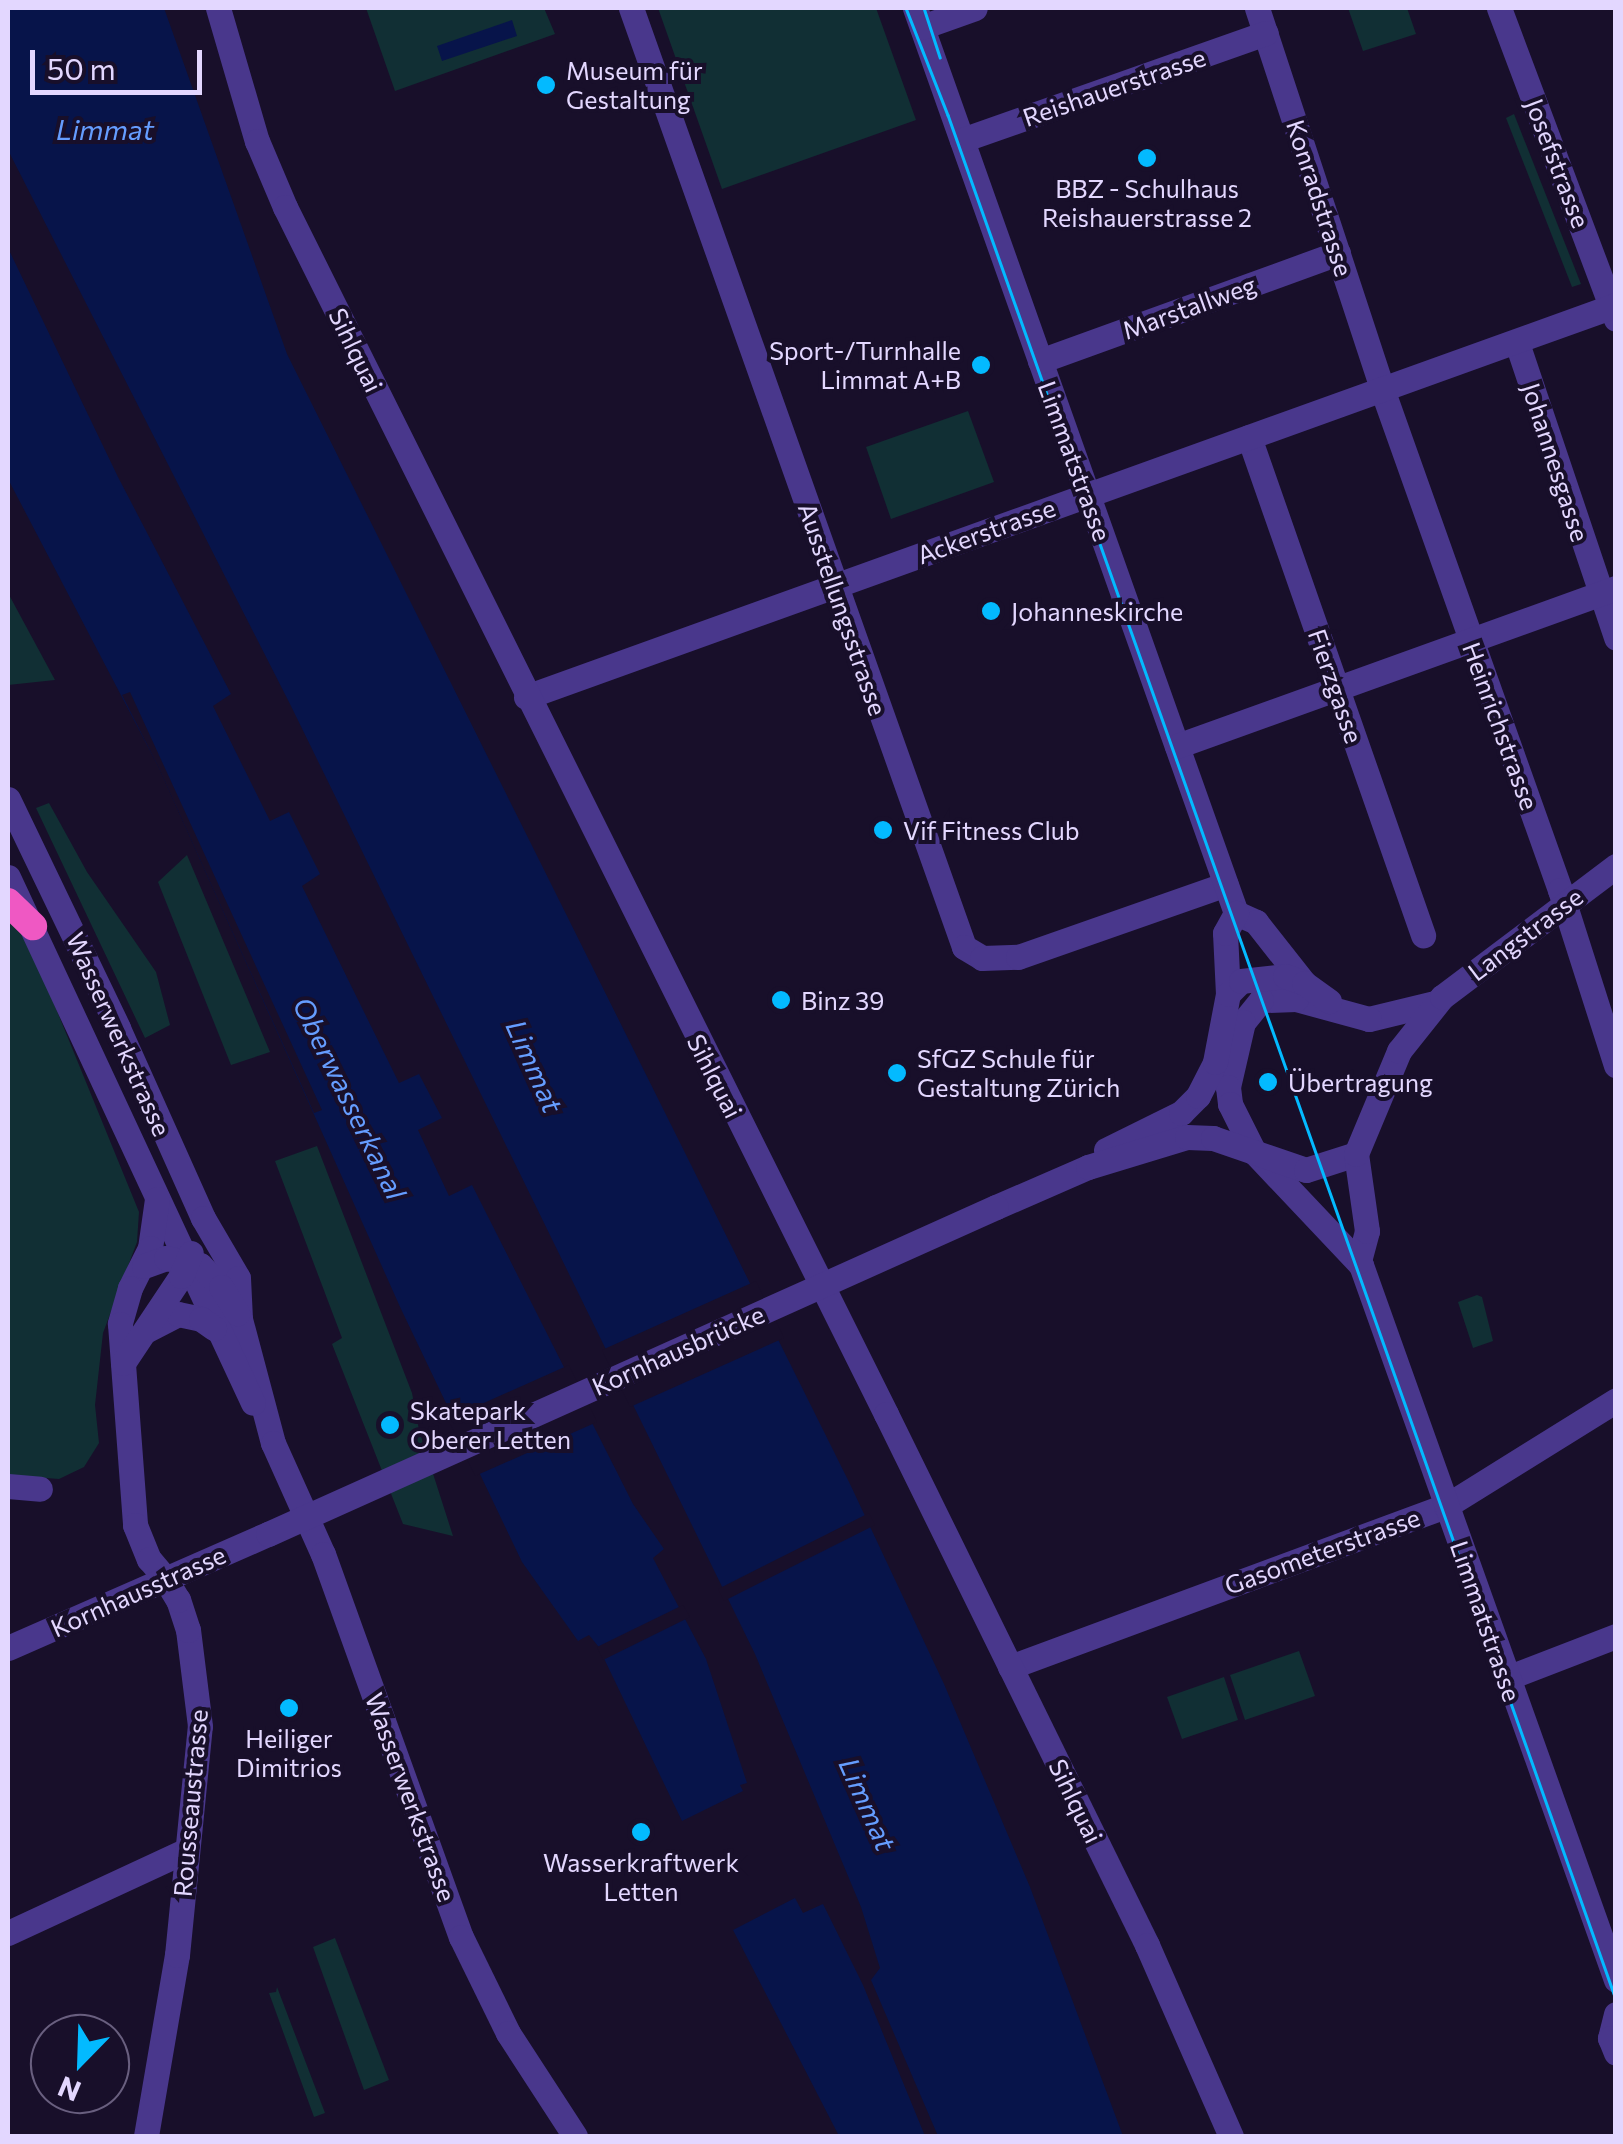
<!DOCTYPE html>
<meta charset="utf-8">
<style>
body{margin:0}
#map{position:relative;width:1623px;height:2144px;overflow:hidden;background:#180f2a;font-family:Commissioner,sans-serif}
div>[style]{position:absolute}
.green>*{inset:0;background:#112f34}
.water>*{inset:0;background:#07144a}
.pier>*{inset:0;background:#180f2a}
.minor>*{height:25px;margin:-12.5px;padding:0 12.5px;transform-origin:12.5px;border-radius:12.5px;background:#49378c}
.tertiary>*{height:25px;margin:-12.5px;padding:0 12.5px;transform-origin:12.5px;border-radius:12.5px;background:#49378c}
.trunk>*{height:28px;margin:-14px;padding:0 14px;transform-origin:14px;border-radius:14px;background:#ef58c3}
.tram>*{height:2.5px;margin:-1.25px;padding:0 1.25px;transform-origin:1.25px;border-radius:1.25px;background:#03baff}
.tertiary-bridge>*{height:25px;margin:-12.5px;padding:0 12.5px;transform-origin:12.5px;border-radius:12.5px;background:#49378c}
.dots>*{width:28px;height:28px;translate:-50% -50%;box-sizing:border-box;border:5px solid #180f2a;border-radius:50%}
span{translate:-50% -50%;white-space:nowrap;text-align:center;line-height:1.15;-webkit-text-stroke:8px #180f2a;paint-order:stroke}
.poi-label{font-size:25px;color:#e3d7ff}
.left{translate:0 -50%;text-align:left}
.right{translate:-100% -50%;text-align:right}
.street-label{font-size:25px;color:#e3d7ff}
.water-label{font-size:28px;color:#659dff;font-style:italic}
.frame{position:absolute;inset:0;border:10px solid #e3d7ff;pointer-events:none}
.north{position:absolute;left:30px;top:2014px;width:100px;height:100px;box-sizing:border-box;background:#180f2a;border:2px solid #695f7f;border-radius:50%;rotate:203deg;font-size:28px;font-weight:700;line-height:40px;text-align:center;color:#e3d7ff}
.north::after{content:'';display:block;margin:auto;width:35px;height:45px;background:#03baff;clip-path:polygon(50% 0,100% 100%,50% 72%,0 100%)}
.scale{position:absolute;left:30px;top:50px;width:172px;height:45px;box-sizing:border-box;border:5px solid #e3d7ff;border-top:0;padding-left:12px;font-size:30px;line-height:35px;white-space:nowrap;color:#e3d7ff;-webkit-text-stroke:8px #180f2a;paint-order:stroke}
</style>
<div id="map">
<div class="green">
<div style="clip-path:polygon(366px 8px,544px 8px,555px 34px,395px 91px)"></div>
<div style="clip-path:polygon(658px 8px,876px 8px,916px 120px,722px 189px)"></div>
<div style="clip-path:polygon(1348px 8px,1407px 8px,1416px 34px,1363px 51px)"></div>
<div style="clip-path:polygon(1514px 114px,1581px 284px,1572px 287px,1506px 118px)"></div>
<div style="clip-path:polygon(968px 411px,994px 482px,891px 519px,866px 447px)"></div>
<div style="clip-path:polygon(8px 593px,55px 680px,8px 685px)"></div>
<div style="clip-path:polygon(49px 803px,87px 872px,156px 972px,170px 1025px,145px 1038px,36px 808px)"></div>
<div style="clip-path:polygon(187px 855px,270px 1052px,231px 1065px,158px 882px)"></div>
<div style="clip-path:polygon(8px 906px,48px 989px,139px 1212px,137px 1242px,103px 1333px,95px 1405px,99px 1443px,84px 1467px,59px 1479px,8px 1475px)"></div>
<div style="clip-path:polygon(317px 1146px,412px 1393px,419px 1430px,453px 1536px,403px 1524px,332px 1344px,342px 1338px,275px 1161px)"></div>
<div style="clip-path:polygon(1477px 1295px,1482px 1297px,1493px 1341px,1473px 1348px,1458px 1302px)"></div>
<div style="clip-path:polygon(1299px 1651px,1315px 1696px,1245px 1720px,1230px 1675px)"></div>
<div style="clip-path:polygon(1224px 1677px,1238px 1720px,1182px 1739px,1167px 1697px)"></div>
<div style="clip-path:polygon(335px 1938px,389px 2080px,364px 2090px,313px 1947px)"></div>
<div style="clip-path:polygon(277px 1987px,325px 2113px,314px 2117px,269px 1993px,276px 1992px)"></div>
</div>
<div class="water">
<div style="clip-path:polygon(8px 8px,164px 8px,287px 354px,850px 1484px,944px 1684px,1030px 1887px,1123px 2136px,938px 2136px,871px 1980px,880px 1968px,861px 1907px,755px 1654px,291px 706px,8px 150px)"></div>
<div style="clip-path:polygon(512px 20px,517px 36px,442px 61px,437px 46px)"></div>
<div style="clip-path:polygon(8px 248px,118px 477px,231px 694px,213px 706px,270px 821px,289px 812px,320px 874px,302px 886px,399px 1083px,419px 1074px,442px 1118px,418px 1130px,449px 1196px,472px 1185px,633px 1504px,664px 1549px,653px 1558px,706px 1659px,747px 1783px,740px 1785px,743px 1791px,682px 1821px,598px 1646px,589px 1635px,578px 1641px,522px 1562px,401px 1309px,159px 768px,8px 479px)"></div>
<div style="clip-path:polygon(795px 1898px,803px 1913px,823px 1904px,863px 1985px,925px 2136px,839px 2136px,733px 1930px)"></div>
</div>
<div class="pier">
<div style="clip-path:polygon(130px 692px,322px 1110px,314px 1113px,159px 768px,122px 695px)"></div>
<div style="clip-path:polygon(756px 1281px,784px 1338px,630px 1407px,602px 1350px)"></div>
<div style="clip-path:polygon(569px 1365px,597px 1422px,475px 1476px,448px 1419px)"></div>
<div style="clip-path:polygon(869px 1513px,875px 1525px,724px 1601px,718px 1589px)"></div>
<div style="clip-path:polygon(683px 1605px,690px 1617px,603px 1660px,597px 1647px)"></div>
</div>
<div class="minor">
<div style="left:631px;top:8px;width:996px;rotate:70.47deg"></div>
<div style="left:964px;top:947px;width:21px;rotate:31deg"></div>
<div style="left:982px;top:958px;width:36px;rotate:-2deg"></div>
<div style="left:1018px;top:957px;width:220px;rotate:-19.3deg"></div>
<div style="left:915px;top:8px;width:960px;rotate:70.47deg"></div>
<div style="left:1257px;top:8px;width:401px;rotate:71.8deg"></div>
<div style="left:1382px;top:389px;width:532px;rotate:70.44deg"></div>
<div style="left:1560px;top:890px;width:184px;rotate:72.3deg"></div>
<div style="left:1499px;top:8px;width:332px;rotate:69.4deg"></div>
<div style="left:922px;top:27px;width:56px;rotate:-19.7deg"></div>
<div style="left:962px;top:140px;width:322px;rotate:-19.4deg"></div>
<div style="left:1517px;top:343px;width:311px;rotate:71.4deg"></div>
<div style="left:1040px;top:361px;width:317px;rotate:-19.9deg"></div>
<div style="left:1249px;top:437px;width:528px;rotate:70.74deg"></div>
<div style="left:526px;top:697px;width:1158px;rotate:-19.78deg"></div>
<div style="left:1177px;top:746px;width:467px;rotate:-19.8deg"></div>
<div style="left:1236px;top:913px;width:22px;rotate:24deg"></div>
<div style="left:1256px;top:922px;width:78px;rotate:51.8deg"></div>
<div style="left:1228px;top:994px;width:61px;rotate:-92.8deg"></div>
<div style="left:1225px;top:933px;width:23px;rotate:-61deg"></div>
<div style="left:8px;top:1486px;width:32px;rotate:5deg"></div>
<div style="left:1010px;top:1667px;width:465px;rotate:-20.3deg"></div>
<div style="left:1446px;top:1506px;width:200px;rotate:-31.9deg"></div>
<div style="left:1507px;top:1678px;width:117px;rotate:-21.1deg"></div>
<div style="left:8px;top:1933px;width:197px;rotate:-24.9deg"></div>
<div style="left:146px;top:2136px;width:184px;rotate:-80.3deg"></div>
<div style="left:177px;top:1955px;width:230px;rotate:-84.3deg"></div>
<div style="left:200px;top:1726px;width:97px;rotate:-97.1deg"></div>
<div style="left:188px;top:1630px;width:32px;rotate:-108deg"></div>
<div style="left:178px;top:1600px;width:26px;rotate:-121deg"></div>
</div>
<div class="tertiary">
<div style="left:218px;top:8px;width:139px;rotate:73.7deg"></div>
<div style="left:257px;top:141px;width:72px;rotate:67deg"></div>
<div style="left:285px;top:207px;width:1348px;rotate:63.53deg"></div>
<div style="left:886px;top:1414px;width:592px;rotate:63.82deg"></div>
<div style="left:1147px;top:1945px;width:209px;rotate:66.3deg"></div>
<div style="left:8px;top:799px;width:254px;rotate:64.3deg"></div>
<div style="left:118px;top:1028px;width:208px;rotate:65.9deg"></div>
<div style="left:203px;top:1218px;width:69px;rotate:59.7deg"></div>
<div style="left:238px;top:1278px;width:41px;rotate:87.2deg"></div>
<div style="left:240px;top:1319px;width:128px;rotate:75.1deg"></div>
<div style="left:273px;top:1443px;width:122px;rotate:65.8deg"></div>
<div style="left:323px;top:1554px;width:407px;rotate:70.2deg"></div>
<div style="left:461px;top:1937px;width:107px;rotate:63.9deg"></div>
<div style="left:508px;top:2033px;width:123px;rotate:57deg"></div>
<div style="left:8px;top:877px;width:580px;rotate:65.02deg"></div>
<div style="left:1435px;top:1003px;width:68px;rotate:166.4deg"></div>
<div style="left:1369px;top:1019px;width:76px;rotate:-164.7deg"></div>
<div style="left:1296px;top:999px;width:35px;rotate:178deg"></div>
<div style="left:1261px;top:1000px;width:28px;rotate:129deg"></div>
<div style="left:1243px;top:1022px;width:67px;rotate:103deg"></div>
<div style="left:1228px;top:1087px;width:17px;rotate:83deg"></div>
<div style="left:1230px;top:1104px;width:54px;rotate:63.4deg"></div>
<div style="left:1254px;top:1152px;width:156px;rotate:46.6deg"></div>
<div style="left:1361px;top:1265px;width:759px;rotate:70.37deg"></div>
<div style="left:1106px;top:1150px;width:84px;rotate:-26.3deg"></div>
<div style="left:1181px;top:1113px;width:24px;rotate:-45deg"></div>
<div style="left:1198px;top:1096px;width:38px;rotate:-63deg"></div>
<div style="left:1215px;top:1062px;width:69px;rotate:-79.2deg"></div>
<div style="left:1228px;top:994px;width:18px;rotate:-45deg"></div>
<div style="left:1241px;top:981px;width:44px;rotate:-6.5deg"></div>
<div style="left:1285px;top:976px;width:20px;rotate:20deg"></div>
<div style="left:1304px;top:983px;width:31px;rotate:36deg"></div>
<div style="left:157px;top:1199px;width:49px;rotate:98.1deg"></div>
<div style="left:150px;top:1248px;width:45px;rotate:116.6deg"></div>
<div style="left:130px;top:1288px;width:37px;rotate:106deg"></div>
<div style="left:120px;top:1324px;width:202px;rotate:85.7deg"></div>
<div style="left:135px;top:1525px;width:37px;rotate:68deg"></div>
<div style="left:149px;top:1559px;width:25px;rotate:50deg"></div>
<div style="left:996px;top:1207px;width:100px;rotate:-23.5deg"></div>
<div style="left:1088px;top:1167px;width:103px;rotate:-16.9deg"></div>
<div style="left:1187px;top:1137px;width:26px;rotate:2deg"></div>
<div style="left:1213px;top:1138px;width:98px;rotate:19deg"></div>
<div style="left:1306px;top:1170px;width:52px;rotate:-17.7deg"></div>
<div style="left:1359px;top:1261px;width:31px;rotate:-75deg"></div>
<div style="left:1367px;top:1231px;width:78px;rotate:-98.1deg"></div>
<div style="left:1356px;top:1154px;width:112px;rotate:-67.3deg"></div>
<div style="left:1399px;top:1051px;width:69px;rotate:-51.5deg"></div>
<div style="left:1442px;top:997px;width:218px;rotate:-37deg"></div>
<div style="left:144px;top:1266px;width:23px;rotate:-20deg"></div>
<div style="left:166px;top:1258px;width:35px;rotate:12deg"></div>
<div style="left:200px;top:1265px;width:30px;rotate:46deg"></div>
<div style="left:221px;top:1287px;width:31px;rotate:58deg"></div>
<div style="left:145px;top:1331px;width:37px;rotate:-27deg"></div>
<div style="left:178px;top:1314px;width:24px;rotate:12deg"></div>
<div style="left:201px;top:1319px;width:16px;rotate:35deg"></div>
<div style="left:123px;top:1363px;width:105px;rotate:-56.3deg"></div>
<div style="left:181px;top:1276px;width:25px;rotate:-67deg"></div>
<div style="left:8px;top:1648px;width:284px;rotate:-23.7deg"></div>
<div style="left:1616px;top:2014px;width:25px;rotate:104deg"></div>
<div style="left:1610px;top:2038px;width:16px;rotate:68deg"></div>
</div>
<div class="trunk">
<div style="left:8px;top:902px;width:35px;rotate:44deg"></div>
</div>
<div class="tram">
<div style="left:906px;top:8px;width:115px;rotate:68.6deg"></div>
<div style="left:948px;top:115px;width:1999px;rotate:70.48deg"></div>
<div style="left:924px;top:8px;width:52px;rotate:71.9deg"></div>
</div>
<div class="tertiary-bridge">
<div style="left:268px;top:1534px;width:798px;rotate:-24.19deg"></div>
</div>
<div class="dots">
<div style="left:546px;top:85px;background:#03baff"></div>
<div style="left:1147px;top:158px;background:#03baff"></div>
<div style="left:981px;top:365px;background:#03baff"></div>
<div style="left:991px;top:611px;background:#03baff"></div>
<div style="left:883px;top:830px;background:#03baff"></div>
<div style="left:781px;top:1000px;background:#03baff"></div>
<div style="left:897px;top:1073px;background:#03baff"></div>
<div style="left:1268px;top:1082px;background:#03baff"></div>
<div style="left:390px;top:1425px;background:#03baff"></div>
<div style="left:289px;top:1708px;background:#03baff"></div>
<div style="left:641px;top:1832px;background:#03baff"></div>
</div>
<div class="poi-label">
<span class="left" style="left:566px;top:85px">Museum für<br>Gestaltung</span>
<span style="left:1147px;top:203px">BBZ - Schulhaus<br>Reishauerstrasse 2</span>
<span class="right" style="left:961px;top:365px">Sport-/Turnhalle<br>Limmat A+B</span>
<span class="left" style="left:1011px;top:611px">Johanneskirche</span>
<span class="left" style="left:903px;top:830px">Vif Fitness Club</span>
<span class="left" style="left:801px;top:1000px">Binz 39</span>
<span class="left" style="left:917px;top:1073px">SfGZ Schule für<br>Gestaltung Zürich</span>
<span class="left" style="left:1288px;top:1082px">Übertragung</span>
<span class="left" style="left:410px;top:1425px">Skatepark<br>Oberer Letten</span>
<span style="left:289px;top:1753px">Heiliger<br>Dimitrios</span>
<span style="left:641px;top:1877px">Wasserkraftwerk<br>Letten</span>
</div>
<div class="street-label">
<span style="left:1114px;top:87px;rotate:-19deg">Reishauerstrasse</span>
<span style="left:1558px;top:163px;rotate:69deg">Josefstrasse</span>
<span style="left:1320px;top:198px;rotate:72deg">Konradstrasse</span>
<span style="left:1189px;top:307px;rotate:-20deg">Marstallweg</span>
<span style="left:356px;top:350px;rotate:64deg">Sihlquai</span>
<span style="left:1075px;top:461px;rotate:70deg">Limmatstrasse</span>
<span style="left:1556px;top:462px;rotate:72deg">Johannesgasse</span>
<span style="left:986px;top:531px;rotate:-20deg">Ackerstrasse</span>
<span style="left:843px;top:609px;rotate:71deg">Ausstellungsstrasse</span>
<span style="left:1336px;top:686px;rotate:71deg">Fierzgasse</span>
<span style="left:1501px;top:726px;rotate:70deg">Heinrichstrasse</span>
<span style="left:1525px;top:934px;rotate:-37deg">Langstrasse</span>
<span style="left:119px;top:1034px;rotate:66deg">Wasserwerkstrasse</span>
<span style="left:715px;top:1076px;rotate:63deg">Sihlquai</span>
<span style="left:678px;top:1350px;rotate:-24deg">Kornhausbrücke</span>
<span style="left:1322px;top:1551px;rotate:-20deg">Gasometerstrasse</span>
<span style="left:138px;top:1591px;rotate:-24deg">Kornhausstrasse</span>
<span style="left:1486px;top:1621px;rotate:71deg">Limmatstrasse</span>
<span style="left:411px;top:1797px;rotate:70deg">Wasserwerkstrasse</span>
<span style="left:1076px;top:1801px;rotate:64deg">Sihlquai</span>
<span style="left:190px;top:1803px;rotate:-85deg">Rousseaustrasse</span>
</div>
<div class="water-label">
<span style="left:105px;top:129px">Limmat</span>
<span style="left:535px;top:1066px;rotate:66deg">Limmat</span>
<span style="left:350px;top:1098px;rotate:64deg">Oberwasserkanal</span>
<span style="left:868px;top:1804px;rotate:66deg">Limmat</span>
</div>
<div class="frame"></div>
<div class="north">N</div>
<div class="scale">50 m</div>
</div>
